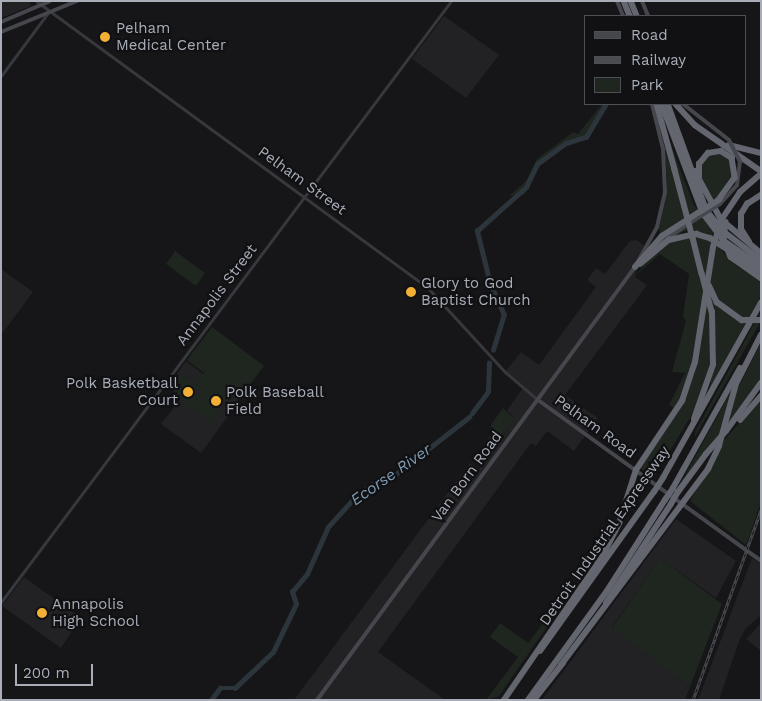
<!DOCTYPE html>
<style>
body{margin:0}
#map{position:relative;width:762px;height:701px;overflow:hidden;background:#161618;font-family:"Work Sans",sans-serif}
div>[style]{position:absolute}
.built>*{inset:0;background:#222225}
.green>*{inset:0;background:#1e261f}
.river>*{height:4.5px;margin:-2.25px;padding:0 2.25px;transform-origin:2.25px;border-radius:2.25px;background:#2c353c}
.tertiary>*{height:3px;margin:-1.5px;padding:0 1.5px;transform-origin:1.5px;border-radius:1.5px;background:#37383d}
.secondary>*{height:4px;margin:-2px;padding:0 2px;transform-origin:2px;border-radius:2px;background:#45474d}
.motorway>*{height:5.5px;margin:-2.75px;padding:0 2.75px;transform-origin:2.75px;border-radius:2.75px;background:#63666e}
.rail>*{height:3px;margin-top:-1.5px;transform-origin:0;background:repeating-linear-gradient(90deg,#111113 0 4px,#4a4c52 0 8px);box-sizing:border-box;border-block:1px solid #4a4c52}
.secondary-bridge>*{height:4px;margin:-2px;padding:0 2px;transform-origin:2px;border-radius:2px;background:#45474d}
.motorway-bridge>*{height:5.5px;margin:-2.75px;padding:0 2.75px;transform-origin:2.75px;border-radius:2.75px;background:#63666e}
.dots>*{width:14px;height:14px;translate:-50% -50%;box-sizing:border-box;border:2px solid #111113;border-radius:50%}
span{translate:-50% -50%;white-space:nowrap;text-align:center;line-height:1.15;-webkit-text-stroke:4.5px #111113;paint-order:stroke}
.poi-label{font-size:15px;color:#a8adb8}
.left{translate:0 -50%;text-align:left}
.right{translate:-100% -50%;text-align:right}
.street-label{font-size:15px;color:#a8adb8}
.water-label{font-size:16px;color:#7f9bb3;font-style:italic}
.frame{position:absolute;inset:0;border:2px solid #a8adb8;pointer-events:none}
.legend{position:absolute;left:584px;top:15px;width:162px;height:90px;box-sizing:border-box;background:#111113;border:1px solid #4d4f55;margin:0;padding:6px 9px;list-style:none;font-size:15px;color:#a8adb8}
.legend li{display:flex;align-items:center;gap:10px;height:25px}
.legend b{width:25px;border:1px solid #4d4f55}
.scale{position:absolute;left:15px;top:664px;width:78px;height:22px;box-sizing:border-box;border:2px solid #a8adb8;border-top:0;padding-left:6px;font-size:15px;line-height:18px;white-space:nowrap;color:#a8adb8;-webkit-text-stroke:4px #111113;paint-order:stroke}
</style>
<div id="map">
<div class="built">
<div style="clip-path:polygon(29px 1px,31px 6px,1px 18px,1px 2px)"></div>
<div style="clip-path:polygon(444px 16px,499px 55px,466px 98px,412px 59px)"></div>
<div style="clip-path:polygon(636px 240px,644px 245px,635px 277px,647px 285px,565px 395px,598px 418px,574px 451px,547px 431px,536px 446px,531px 443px,378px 652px,445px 700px,294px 700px,470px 463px,479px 469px,490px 454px,492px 449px,485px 443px,492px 433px,500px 439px,515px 419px,507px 410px,523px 388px,505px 372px,521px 352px,539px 365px,596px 287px,587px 280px,596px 268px,605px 274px,630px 241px)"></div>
<div style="clip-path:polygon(1px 269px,33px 292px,1px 335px)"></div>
<div style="clip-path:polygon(186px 361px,239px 401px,201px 453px,161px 424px,180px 400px,169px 385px)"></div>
<div style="clip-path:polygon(676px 519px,736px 561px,716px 598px,660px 558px,612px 627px,690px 687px,685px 700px,542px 700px)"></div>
<div style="clip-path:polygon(752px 558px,761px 564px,761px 615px,746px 628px,739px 641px,719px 700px,698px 700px)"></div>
<div style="clip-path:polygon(24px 577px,81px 618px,61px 648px,2px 606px)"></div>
<div style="clip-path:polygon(761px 623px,761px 651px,746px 639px)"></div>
</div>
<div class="green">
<div style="clip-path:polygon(602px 104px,609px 104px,587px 138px,567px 145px,537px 168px,524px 195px,509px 196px,526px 181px,537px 159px,573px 132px,578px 134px)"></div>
<div style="clip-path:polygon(669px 140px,693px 203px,719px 242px,694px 232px,693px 227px,669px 239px,659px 231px,667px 182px,664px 147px,670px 145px)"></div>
<div style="clip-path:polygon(719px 152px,730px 159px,733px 176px,728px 189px,712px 203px,702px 181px,701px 164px,709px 155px)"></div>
<div style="clip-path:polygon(695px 235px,711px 241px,692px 363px,676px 409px,669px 405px,685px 373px,672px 372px,686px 321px,683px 317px,689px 274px,660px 254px,636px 275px,651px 256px,676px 239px)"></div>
<div style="clip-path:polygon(716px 244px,735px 265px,761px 280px,761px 295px,709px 391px,716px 353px,714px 311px,711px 366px,700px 401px,653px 479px,640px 468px,666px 431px,694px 376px)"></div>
<div style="clip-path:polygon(175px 251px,205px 273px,196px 286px,166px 264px)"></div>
<div style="clip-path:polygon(761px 311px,761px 321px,695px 437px,695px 432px)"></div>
<div style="clip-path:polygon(212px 327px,264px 366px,238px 400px,230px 394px,210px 422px,184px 403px,169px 384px,178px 373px,195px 385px,204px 373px,187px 360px)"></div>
<div style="clip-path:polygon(761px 343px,761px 378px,726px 427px,735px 394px)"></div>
<div style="clip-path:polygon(730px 393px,722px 432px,678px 488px)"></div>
<div style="clip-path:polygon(761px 399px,761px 502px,746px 545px,690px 501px,724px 440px)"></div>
<div style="clip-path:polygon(503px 408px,515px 419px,502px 436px,490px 426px)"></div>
<div style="clip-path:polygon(660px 558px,722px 604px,690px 687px,612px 628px)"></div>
<div style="clip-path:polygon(556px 606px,560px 608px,499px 696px,486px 700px,518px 657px,490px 637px,500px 623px,528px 643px)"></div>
</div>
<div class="river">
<div style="left:493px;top:350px;width:37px;rotate:-73deg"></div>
<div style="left:504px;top:315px;width:34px;rotate:-114deg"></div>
<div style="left:490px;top:284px;width:55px;rotate:-103.8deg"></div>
<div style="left:477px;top:231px;width:66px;rotate:-41.9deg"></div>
<div style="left:526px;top:187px;width:25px;rotate:-64deg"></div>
<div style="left:537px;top:164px;width:36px;rotate:-36deg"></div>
<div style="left:566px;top:143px;width:21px;rotate:-17deg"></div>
<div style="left:586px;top:137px;width:39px;rotate:-59deg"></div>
<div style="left:472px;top:413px;width:26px;rotate:-53deg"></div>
<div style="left:488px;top:392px;width:29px;rotate:-88deg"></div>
<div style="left:211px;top:700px;width:15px;rotate:-53deg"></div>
<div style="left:220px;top:688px;width:15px"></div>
<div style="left:235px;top:688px;width:52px;rotate:-43.5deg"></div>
<div style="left:273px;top:652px;width:53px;rotate:-64.4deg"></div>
<div style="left:296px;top:604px;width:13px;rotate:-108deg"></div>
<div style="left:292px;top:592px;width:23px;rotate:-50deg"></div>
<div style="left:307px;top:574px;width:51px;rotate:-65.9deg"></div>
<div style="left:328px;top:527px;width:40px;rotate:-48deg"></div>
<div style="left:355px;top:497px;width:27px;rotate:-36deg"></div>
<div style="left:377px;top:481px;width:16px;rotate:-15deg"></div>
<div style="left:392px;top:477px;width:98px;rotate:-37.9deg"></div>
</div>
<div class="tertiary">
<div style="left:36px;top:1px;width:484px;rotate:36.2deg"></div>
<div style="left:427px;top:287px;width:115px;rotate:47.5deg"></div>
<div style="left:505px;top:372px;width:43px;rotate:40.3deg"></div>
<div style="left:1px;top:76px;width:77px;rotate:-53.4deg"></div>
<div style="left:1px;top:602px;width:751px;rotate:-53.18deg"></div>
</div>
<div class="secondary">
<div style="left:617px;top:1px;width:16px;rotate:68deg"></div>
<div style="left:642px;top:1px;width:16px;rotate:68deg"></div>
<div style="left:1px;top:22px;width:53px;rotate:-23.2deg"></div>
<div style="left:1px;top:32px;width:82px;rotate:-22.2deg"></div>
<div style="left:683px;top:104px;width:58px;rotate:38deg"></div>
<div style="left:720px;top:204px;width:25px;rotate:-48deg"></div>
<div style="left:737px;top:185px;width:23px;rotate:-83deg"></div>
<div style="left:657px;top:245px;width:50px;rotate:-33.7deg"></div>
<div style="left:538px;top:400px;width:275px;rotate:35.8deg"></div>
<div style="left:317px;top:700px;width:537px;rotate:-53.71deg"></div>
<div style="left:635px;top:267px;width:46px;rotate:-61.2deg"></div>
<div style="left:657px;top:227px;width:36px;rotate:-77deg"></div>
<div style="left:665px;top:192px;width:43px;rotate:-92.7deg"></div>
<div style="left:663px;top:149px;width:46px;rotate:-103.7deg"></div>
</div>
<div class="motorway">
<div style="left:624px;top:1px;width:16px;rotate:68deg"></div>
<div style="left:631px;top:1px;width:16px;rotate:68deg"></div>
<div style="left:657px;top:104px;width:68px;rotate:74.7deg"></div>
<div style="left:662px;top:104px;width:116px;rotate:69.4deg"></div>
<div style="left:703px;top:213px;width:34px;rotate:53deg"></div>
<div style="left:723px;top:240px;width:46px;rotate:34.4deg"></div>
<div style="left:668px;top:104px;width:114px;rotate:70deg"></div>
<div style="left:707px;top:211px;width:26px;rotate:51deg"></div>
<div style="left:723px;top:231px;width:48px;rotate:37.3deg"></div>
<div style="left:676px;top:104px;width:28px;rotate:48deg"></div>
<div style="left:695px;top:125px;width:80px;rotate:34.9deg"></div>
<div style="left:729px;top:145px;width:33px;rotate:14deg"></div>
<div style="left:695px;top:171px;width:55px;rotate:61.6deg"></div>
<div style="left:721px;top:219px;width:52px;rotate:40.4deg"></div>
<div style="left:699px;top:177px;width:13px;rotate:-90deg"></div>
<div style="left:699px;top:164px;width:14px;rotate:-51deg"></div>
<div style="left:708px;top:153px;width:13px;rotate:-9deg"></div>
<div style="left:721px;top:151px;width:13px;rotate:32deg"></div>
<div style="left:732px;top:158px;width:20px;rotate:81deg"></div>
<div style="left:735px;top:178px;width:27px;rotate:126deg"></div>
<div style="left:722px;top:219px;width:32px;rotate:-56deg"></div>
<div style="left:740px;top:192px;width:28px;rotate:-41deg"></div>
<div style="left:693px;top:238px;width:36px;rotate:76deg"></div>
<div style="left:749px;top:242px;width:15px;rotate:-122deg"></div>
<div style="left:741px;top:229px;width:15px;rotate:-90deg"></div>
<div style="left:741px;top:214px;width:12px;rotate:-59deg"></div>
<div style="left:747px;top:204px;width:17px;rotate:-33deg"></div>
<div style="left:731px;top:257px;width:37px;rotate:35deg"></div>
<div style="left:640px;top:264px;width:38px;rotate:-40deg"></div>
<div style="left:669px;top:240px;width:28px;rotate:-13deg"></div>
<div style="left:696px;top:234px;width:15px;rotate:16deg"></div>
<div style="left:710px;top:238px;width:61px;rotate:32.9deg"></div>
<div style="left:635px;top:267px;width:41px;rotate:-48.9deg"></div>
<div style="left:662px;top:236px;width:43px;rotate:-32.6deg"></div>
<div style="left:717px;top:302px;width:31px;rotate:36deg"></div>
<div style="left:694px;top:419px;width:57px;rotate:-70.6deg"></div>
<div style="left:713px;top:365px;width:53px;rotate:-91.1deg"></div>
<div style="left:740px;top:420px;width:32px;rotate:-49deg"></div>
<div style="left:726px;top:431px;width:59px;rotate:-53.9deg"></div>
<div style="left:663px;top:478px;width:201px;rotate:-60.8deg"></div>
<div style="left:673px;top:488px;width:137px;rotate:-60.8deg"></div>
<div style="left:678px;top:492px;width:47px;rotate:-53.6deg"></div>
<div style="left:606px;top:603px;width:118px;rotate:-56.7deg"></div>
<div style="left:540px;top:651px;width:196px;rotate:-54.4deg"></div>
<div style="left:561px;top:665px;width:245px;rotate:-53.1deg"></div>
<div style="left:708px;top:469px;width:25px;rotate:-64deg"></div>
<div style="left:719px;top:446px;width:64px;rotate:-74.7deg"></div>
<div style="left:736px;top:384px;width:55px;rotate:-63deg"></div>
<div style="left:504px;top:700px;width:173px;rotate:-55.6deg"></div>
<div style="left:602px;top:557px;width:38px;rotate:-63deg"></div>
<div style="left:619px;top:523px;width:56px;rotate:-72.2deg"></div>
<div style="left:636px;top:470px;width:83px;rotate:-56.3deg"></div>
<div style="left:682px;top:401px;width:41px;rotate:-71.6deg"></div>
<div style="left:695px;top:362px;width:116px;rotate:-81.1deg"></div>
<div style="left:528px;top:700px;width:135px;rotate:-54.1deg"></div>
<div style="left:607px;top:591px;width:108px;rotate:-57.5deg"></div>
<div style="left:534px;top:700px;width:47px;rotate:-51.9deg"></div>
</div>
<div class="rail">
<div style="left:693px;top:700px;width:202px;rotate:-70.3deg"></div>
</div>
<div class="secondary-bridge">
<div style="left:729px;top:140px;width:25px;rotate:63deg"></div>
<div style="left:699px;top:217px;width:25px;rotate:-32deg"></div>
</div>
<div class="motorway-bridge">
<div style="left:675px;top:170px;width:70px;rotate:75.2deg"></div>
<div style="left:698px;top:213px;width:25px;rotate:-32deg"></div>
<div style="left:726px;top:222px;width:18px;rotate:96deg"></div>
<div style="left:724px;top:240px;width:18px;rotate:68deg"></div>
<div style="left:713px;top:247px;width:29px;rotate:-72deg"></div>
<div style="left:702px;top:273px;width:40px;rotate:75.6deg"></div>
<div style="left:709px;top:285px;width:19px;rotate:65deg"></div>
<div style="left:742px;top:320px;width:19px"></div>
<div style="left:706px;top:454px;width:30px;rotate:-49deg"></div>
<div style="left:654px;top:492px;width:17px;rotate:-57deg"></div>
<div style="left:665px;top:500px;width:14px;rotate:-56deg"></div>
<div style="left:671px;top:504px;width:14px;rotate:-60deg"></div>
</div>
<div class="dots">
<div style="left:105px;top:37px;background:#f2b134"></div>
<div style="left:411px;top:292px;background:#f2b134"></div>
<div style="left:188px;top:392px;background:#f2b134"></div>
<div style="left:216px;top:401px;background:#f2b134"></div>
<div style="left:42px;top:613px;background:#f2b134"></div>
</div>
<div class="poi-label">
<span class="left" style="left:116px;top:37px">Pelham<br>Medical Center</span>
<span class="left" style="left:421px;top:292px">Glory to God<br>Baptist Church</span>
<span class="right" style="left:178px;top:392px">Polk Basketball<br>Court</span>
<span class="left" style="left:226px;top:401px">Polk Baseball<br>Field</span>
<span class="left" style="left:52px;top:613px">Annapolis<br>High School</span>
</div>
<div class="street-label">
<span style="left:302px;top:181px;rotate:36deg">Pelham Street</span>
<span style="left:217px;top:295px;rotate:-53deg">Annapolis Street</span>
<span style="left:595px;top:427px;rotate:36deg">Pelham Road</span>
<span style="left:467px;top:477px;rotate:-54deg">Van Born Road</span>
<span style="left:605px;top:536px;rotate:-55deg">Detroit Industrial Expressway</span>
</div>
<div class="water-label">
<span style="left:391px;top:475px;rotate:-35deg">Ecorse River</span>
</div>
<div class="frame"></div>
<ul class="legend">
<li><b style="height:6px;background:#45474d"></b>Road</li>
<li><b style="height:6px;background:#4a4c52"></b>Railway</li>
<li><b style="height:14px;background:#1e261f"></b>Park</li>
</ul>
<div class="scale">200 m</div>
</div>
